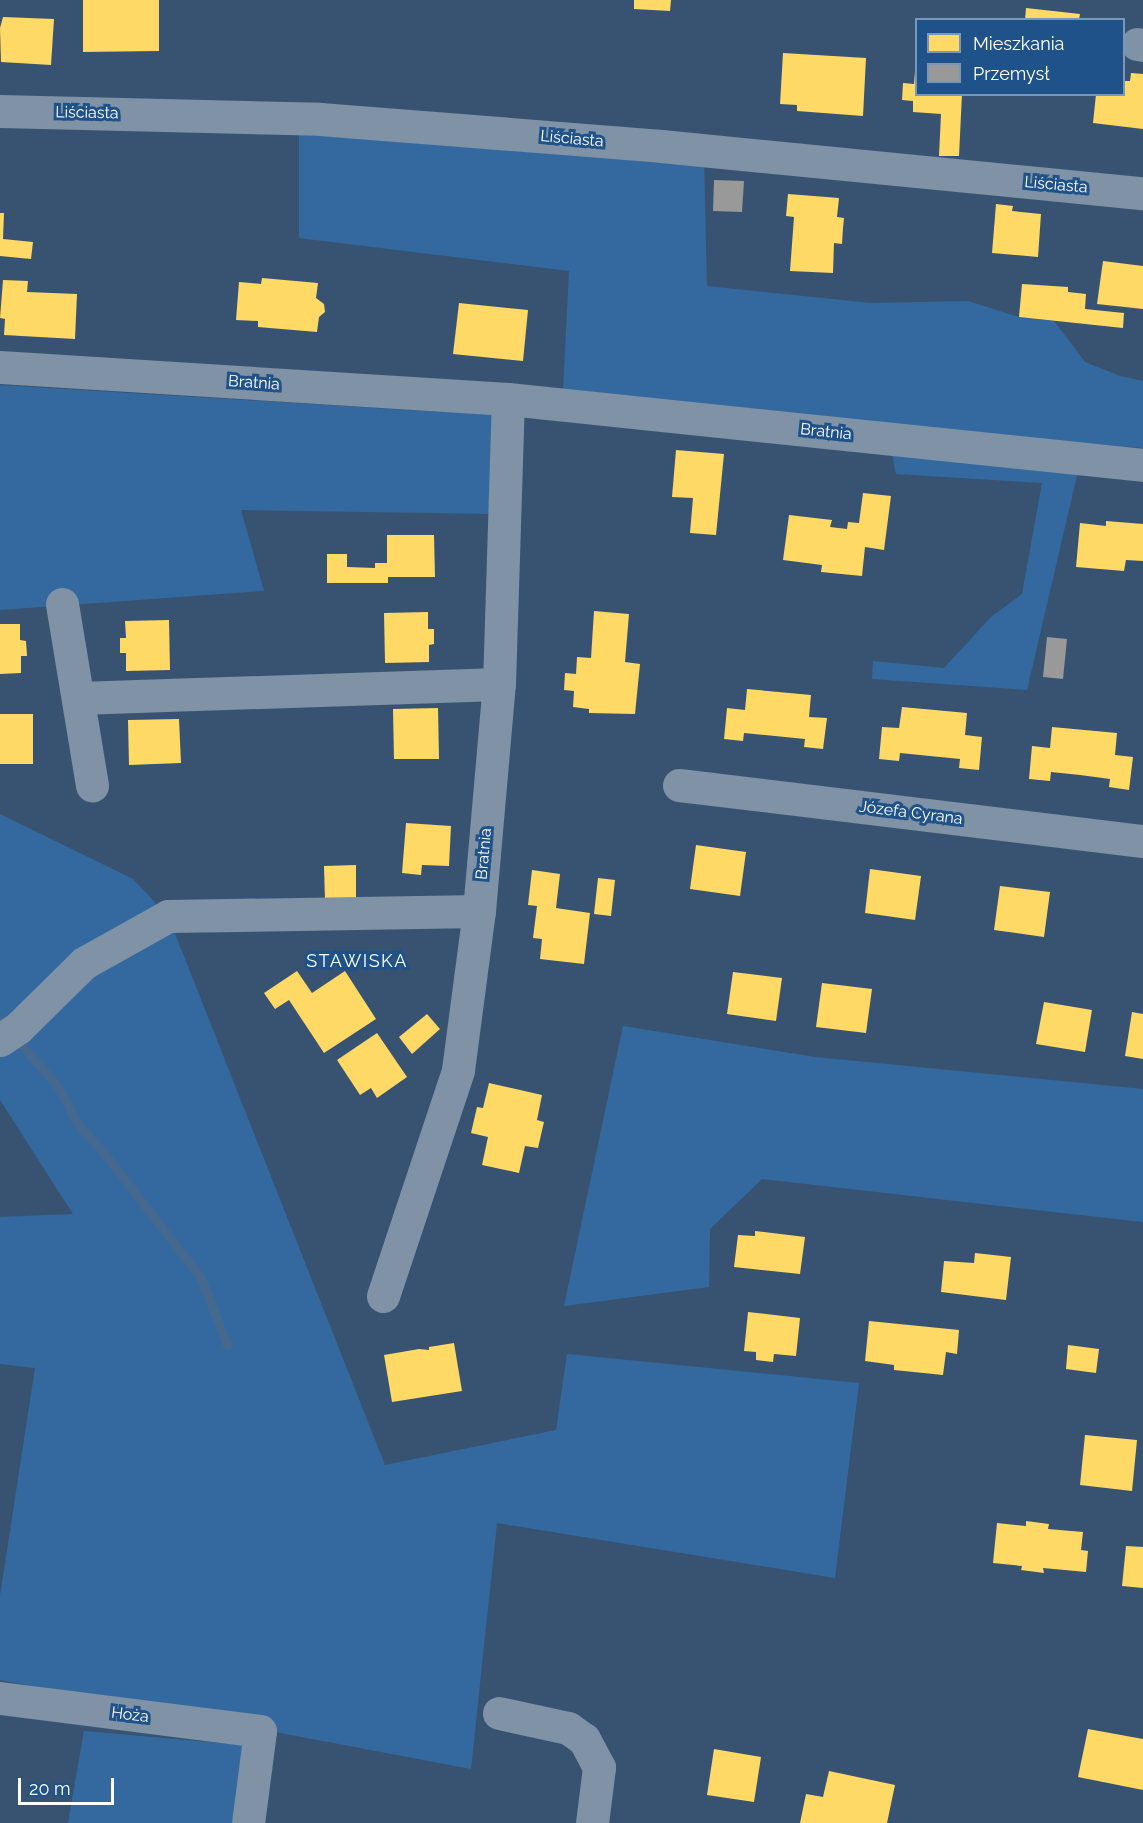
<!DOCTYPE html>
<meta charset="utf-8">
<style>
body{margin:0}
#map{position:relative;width:1143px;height:1823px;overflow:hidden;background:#385372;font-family:Raleway,sans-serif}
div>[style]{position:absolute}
.green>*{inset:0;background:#3469a0}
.homes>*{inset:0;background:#ffd966}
.industry>*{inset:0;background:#999}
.stream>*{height:9px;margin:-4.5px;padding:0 4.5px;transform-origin:4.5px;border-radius:4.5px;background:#45688f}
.minor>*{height:33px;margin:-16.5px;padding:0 16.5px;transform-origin:16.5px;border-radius:16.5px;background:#7f92a6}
span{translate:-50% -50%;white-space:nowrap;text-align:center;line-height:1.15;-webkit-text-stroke:6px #20528a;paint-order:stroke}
.street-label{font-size:16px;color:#fff}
.neighbourhood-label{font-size:18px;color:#fff;letter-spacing:1.5px}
.legend{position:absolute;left:915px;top:18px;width:210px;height:78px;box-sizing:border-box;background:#20528a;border:2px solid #7997b9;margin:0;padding:8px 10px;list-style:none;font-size:18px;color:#fff}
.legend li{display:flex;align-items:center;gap:12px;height:30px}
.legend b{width:30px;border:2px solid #7997b9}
.scale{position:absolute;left:18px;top:1778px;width:96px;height:27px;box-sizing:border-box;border:3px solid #fff;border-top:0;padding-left:8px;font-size:18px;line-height:21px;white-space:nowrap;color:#fff;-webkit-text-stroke:4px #20528a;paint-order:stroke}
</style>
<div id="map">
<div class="green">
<div style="clip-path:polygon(299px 134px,704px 159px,707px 286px,871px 303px,968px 301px,1019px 317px,1054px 321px,1085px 362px,1120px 376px,1143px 381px,1143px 448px,866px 425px,563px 392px,569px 271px,299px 238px)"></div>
<div style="clip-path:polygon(0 385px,439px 412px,500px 411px,493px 514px,241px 510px,264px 591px,0 610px)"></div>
<div style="clip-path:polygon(891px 449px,1078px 471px,1027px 690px,872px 679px,873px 661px,944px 668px,991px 617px,1022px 594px,1042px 483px,896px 474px)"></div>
<div style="clip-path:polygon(0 814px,133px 879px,168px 916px,385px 1465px,556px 1430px,567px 1354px,859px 1383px,835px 1578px,497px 1523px,471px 1769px,0 1680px,0 1596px,35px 1368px,0 1364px,0 1217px,73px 1214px,0 1100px)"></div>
<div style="clip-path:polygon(623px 1026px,815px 1057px,1143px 1089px,1143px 1222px,762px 1179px,710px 1229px,709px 1287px,564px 1306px)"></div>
<div style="clip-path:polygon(84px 1731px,243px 1745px,233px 1823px,68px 1823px)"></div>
</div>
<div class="homes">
<div style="clip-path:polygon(83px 0,159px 0,159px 51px,83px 52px)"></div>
<div style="clip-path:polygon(634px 0,671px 0,670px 11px,634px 9px)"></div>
<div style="clip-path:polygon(1026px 8px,1080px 14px,1079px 20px,1025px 20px)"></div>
<div style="clip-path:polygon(3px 17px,54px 19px,51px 65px,1px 62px,0 28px)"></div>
<div style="clip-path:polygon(783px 53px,866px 58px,863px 116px,797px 111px,797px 105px,780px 104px)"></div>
<div style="clip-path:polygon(915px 71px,916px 94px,962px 94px,959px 156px,939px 156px,941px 114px,913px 112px,913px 101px,902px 100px,903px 83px,914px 84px)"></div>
<div style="clip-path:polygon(1131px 73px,1143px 74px,1143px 129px,1093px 123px,1096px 94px,1124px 94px,1124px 81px,1130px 81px)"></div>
<div style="clip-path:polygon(788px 194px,839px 198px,837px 217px,844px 218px,843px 228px,842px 244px,834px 243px,833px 273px,790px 271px,794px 217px,786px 216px)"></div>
<div style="clip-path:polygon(996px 204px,1013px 206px,1012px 211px,1041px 214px,1038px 257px,992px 253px)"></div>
<div style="clip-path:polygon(0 213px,4px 213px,3px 239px,33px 242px,31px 259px,0 256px)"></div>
<div style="clip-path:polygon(1103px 261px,1143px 266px,1143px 309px,1097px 304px)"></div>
<div style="clip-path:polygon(262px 278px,318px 283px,316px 298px,324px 304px,325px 312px,319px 317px,317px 332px,258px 327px,258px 321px,236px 320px,239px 282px,261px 284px)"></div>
<div style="clip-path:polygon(3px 280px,28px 281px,27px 292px,77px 294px,75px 339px,4px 335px,5px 319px,0 318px)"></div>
<div style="clip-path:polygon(1022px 284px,1068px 287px,1068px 292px,1086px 294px,1085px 309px,1124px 313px,1123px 328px,1019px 317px)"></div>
<div style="clip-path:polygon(459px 303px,528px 310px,523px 361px,453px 354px)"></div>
<div style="clip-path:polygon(676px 450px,724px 454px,716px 535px,690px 533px,693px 498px,672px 497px)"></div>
<div style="clip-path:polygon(863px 493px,891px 496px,884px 550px,865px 547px,862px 576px,821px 572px,822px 565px,783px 560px,789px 515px,832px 520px,830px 527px,847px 529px,848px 522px,859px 523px)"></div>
<div style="clip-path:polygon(1106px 521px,1143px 524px,1143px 561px,1126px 560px,1124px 571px,1076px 567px,1080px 523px,1106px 526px)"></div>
<div style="clip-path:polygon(387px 535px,434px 535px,435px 577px,388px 577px,388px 583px,327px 583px,327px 554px,347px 554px,347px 567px,375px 568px,375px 563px,387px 563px)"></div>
<div style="clip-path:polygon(594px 611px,629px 614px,625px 662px,640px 664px,635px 714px,589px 713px,589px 709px,573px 707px,574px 691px,564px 690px,565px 673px,576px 674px,577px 657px,591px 658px)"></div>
<div style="clip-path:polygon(428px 612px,428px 629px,434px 629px,434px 644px,429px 645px,429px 662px,385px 663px,384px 613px)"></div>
<div style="clip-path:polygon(169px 620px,170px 670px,126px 671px,126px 653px,120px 653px,120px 638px,126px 638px,125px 621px)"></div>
<div style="clip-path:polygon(0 624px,20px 624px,20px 640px,26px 641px,27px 656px,21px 656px,21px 673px,0 674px)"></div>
<div style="clip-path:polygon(747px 689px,811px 695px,809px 717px,827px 718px,823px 749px,804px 747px,805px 739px,775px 736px,744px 733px,743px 741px,724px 739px,727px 708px,745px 710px)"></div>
<div style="clip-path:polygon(902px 707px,967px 713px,965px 735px,982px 737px,979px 770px,959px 768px,960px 759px,900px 753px,899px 761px,879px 759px,882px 727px,899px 728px)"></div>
<div style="clip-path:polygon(438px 708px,439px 759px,394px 759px,393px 709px)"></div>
<div style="clip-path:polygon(0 714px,33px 714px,33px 764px,0 764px)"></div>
<div style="clip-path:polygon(179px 719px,181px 763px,129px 765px,128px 720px)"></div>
<div style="clip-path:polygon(1052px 727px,1117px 733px,1115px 755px,1133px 757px,1129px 790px,1109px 787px,1110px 779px,1080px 775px,1051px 772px,1050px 781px,1029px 779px,1032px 746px,1050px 748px)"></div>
<div style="clip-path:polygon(406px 823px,451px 826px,449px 866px,422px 865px,421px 875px,402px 873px)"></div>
<div style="clip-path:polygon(696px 845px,746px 852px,740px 896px,690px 889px)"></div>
<div style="clip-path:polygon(356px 865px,356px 900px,325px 900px,324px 866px)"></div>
<div style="clip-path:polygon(870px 869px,921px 876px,915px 920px,865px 913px)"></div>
<div style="clip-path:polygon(532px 870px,560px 874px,556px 908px,590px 913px,584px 964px,540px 959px,542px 939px,533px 938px,537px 906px,528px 905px)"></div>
<div style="clip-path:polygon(598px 878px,615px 880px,611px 916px,594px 914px)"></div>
<div style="clip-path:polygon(1000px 886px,1050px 892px,1044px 937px,994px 930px)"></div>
<div style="clip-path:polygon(297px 971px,312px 993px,345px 971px,376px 1019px,324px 1053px,289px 1000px,275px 1009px,264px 993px)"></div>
<div style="clip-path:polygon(733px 972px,782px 978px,776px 1021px,727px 1014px)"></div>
<div style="clip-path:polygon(822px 983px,872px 989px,866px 1033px,816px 1027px)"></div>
<div style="clip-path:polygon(1044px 1002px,1092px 1010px,1085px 1052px,1036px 1044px)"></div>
<div style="clip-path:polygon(1132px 1012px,1143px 1014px,1143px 1059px,1125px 1056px)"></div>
<div style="clip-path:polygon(427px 1014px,440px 1029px,412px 1054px,399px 1037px)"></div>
<div style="clip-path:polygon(377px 1033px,407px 1077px,377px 1098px,371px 1088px,360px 1095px,337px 1060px)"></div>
<div style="clip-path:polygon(489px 1083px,542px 1095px,537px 1120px,544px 1122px,538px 1148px,525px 1146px,519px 1173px,482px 1165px,488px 1137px,471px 1133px,477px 1107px,483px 1108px)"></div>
<div style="clip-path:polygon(755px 1231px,805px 1237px,800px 1274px,734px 1267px,738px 1235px,755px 1236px)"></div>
<div style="clip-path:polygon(975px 1253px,1011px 1257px,1006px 1300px,941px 1292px,944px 1261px,974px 1263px)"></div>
<div style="clip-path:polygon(748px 1312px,800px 1318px,796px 1356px,774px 1354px,773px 1362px,756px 1360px,756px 1352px,744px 1351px)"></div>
<div style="clip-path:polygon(869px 1321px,959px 1330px,957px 1354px,946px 1352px,943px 1375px,894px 1370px,894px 1365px,865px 1361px)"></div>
<div style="clip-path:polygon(454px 1343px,462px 1391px,392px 1402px,384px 1355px,419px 1349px,429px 1350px,429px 1347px)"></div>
<div style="clip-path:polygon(1068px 1345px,1099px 1349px,1096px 1373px,1066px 1369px)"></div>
<div style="clip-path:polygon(1085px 1435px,1137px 1440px,1132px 1491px,1080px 1485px)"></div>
<div style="clip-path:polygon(1026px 1521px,1049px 1524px,1048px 1529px,1083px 1532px,1081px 1550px,1088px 1551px,1086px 1572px,1043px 1568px,1044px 1573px,1021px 1570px,1022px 1566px,993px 1563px,997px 1523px,1026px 1526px)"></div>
<div style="clip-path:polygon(1126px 1546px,1143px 1547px,1143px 1588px,1122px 1586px)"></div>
<div style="clip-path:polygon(1088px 1729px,1143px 1739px,1143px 1790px,1078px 1777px)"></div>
<div style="clip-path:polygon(714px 1749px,761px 1757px,754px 1802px,707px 1795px)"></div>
<div style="clip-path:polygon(829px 1771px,895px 1785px,887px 1823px,800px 1823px,806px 1794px,823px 1797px)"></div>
</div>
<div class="industry">
<div style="clip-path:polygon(714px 180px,744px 181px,742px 212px,713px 211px)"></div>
<div style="clip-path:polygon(1047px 637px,1067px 639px,1063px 679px,1043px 677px)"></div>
</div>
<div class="stream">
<div style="left:0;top:1020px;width:89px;rotate:49.1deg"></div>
<div style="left:58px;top:1087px;width:41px;rotate:62.2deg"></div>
<div style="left:77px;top:1123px;width:47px;rotate:48.5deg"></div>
<div style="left:108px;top:1158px;width:152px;rotate:52.2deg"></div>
<div style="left:201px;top:1278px;width:72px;rotate:68.8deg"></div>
</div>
<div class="minor">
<div style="left:1137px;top:44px;width:6px;rotate:9deg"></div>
<div style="left:0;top:111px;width:320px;rotate:1.4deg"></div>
<div style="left:320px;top:119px;width:342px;rotate:4.5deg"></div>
<div style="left:661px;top:146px;width:484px;rotate:5.6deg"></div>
<div style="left:0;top:367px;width:509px;rotate:3.6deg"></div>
<div style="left:508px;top:399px;width:638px;rotate:5.93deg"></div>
<div style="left:62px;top:604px;width:184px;rotate:80.6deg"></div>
<div style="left:78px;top:698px;width:421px;rotate:-1.9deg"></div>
<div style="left:679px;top:785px;width:467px;rotate:6.9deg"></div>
<div style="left:0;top:1040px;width:22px;rotate:-34deg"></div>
<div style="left:18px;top:1028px;width:93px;rotate:-44.6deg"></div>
<div style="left:84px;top:963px;width:96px;rotate:-29.2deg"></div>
<div style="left:168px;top:916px;width:311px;rotate:-0.9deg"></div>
<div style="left:383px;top:1296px;width:238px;rotate:-71.6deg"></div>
<div style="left:458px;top:1070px;width:160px;rotate:-82.5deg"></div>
<div style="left:479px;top:911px;width:228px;rotate:-85deg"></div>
<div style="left:499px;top:684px;width:285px;rotate:-88.2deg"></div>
<div style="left:0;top:1698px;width:262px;rotate:7.2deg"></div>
<div style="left:260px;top:1731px;width:93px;rotate:97.4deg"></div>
<div style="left:499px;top:1713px;width:71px;rotate:12.3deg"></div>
<div style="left:568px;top:1728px;width:19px;rotate:35deg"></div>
<div style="left:584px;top:1739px;width:32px;rotate:62deg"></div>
<div style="left:599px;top:1767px;width:56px;rotate:97.1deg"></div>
</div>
<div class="street-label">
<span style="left:87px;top:113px;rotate:1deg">Liściasta</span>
<span style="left:572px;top:139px;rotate:5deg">Liściasta</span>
<span style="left:1056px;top:185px;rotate:5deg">Liściasta</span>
<span style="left:254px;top:383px;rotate:4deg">Bratnia</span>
<span style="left:826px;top:432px;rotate:6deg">Bratnia</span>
<span style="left:911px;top:813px;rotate:7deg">Józefa Cyrana</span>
<span style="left:484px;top:854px;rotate:-85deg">Bratnia</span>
<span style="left:130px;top:1715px;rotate:7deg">Hoża</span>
</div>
<div class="neighbourhood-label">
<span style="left:357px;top:961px">STAWISKA</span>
</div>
<ul class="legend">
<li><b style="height:16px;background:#ffd966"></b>Mieszkania</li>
<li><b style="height:16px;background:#999"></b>Przemysł</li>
</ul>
<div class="scale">20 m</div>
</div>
